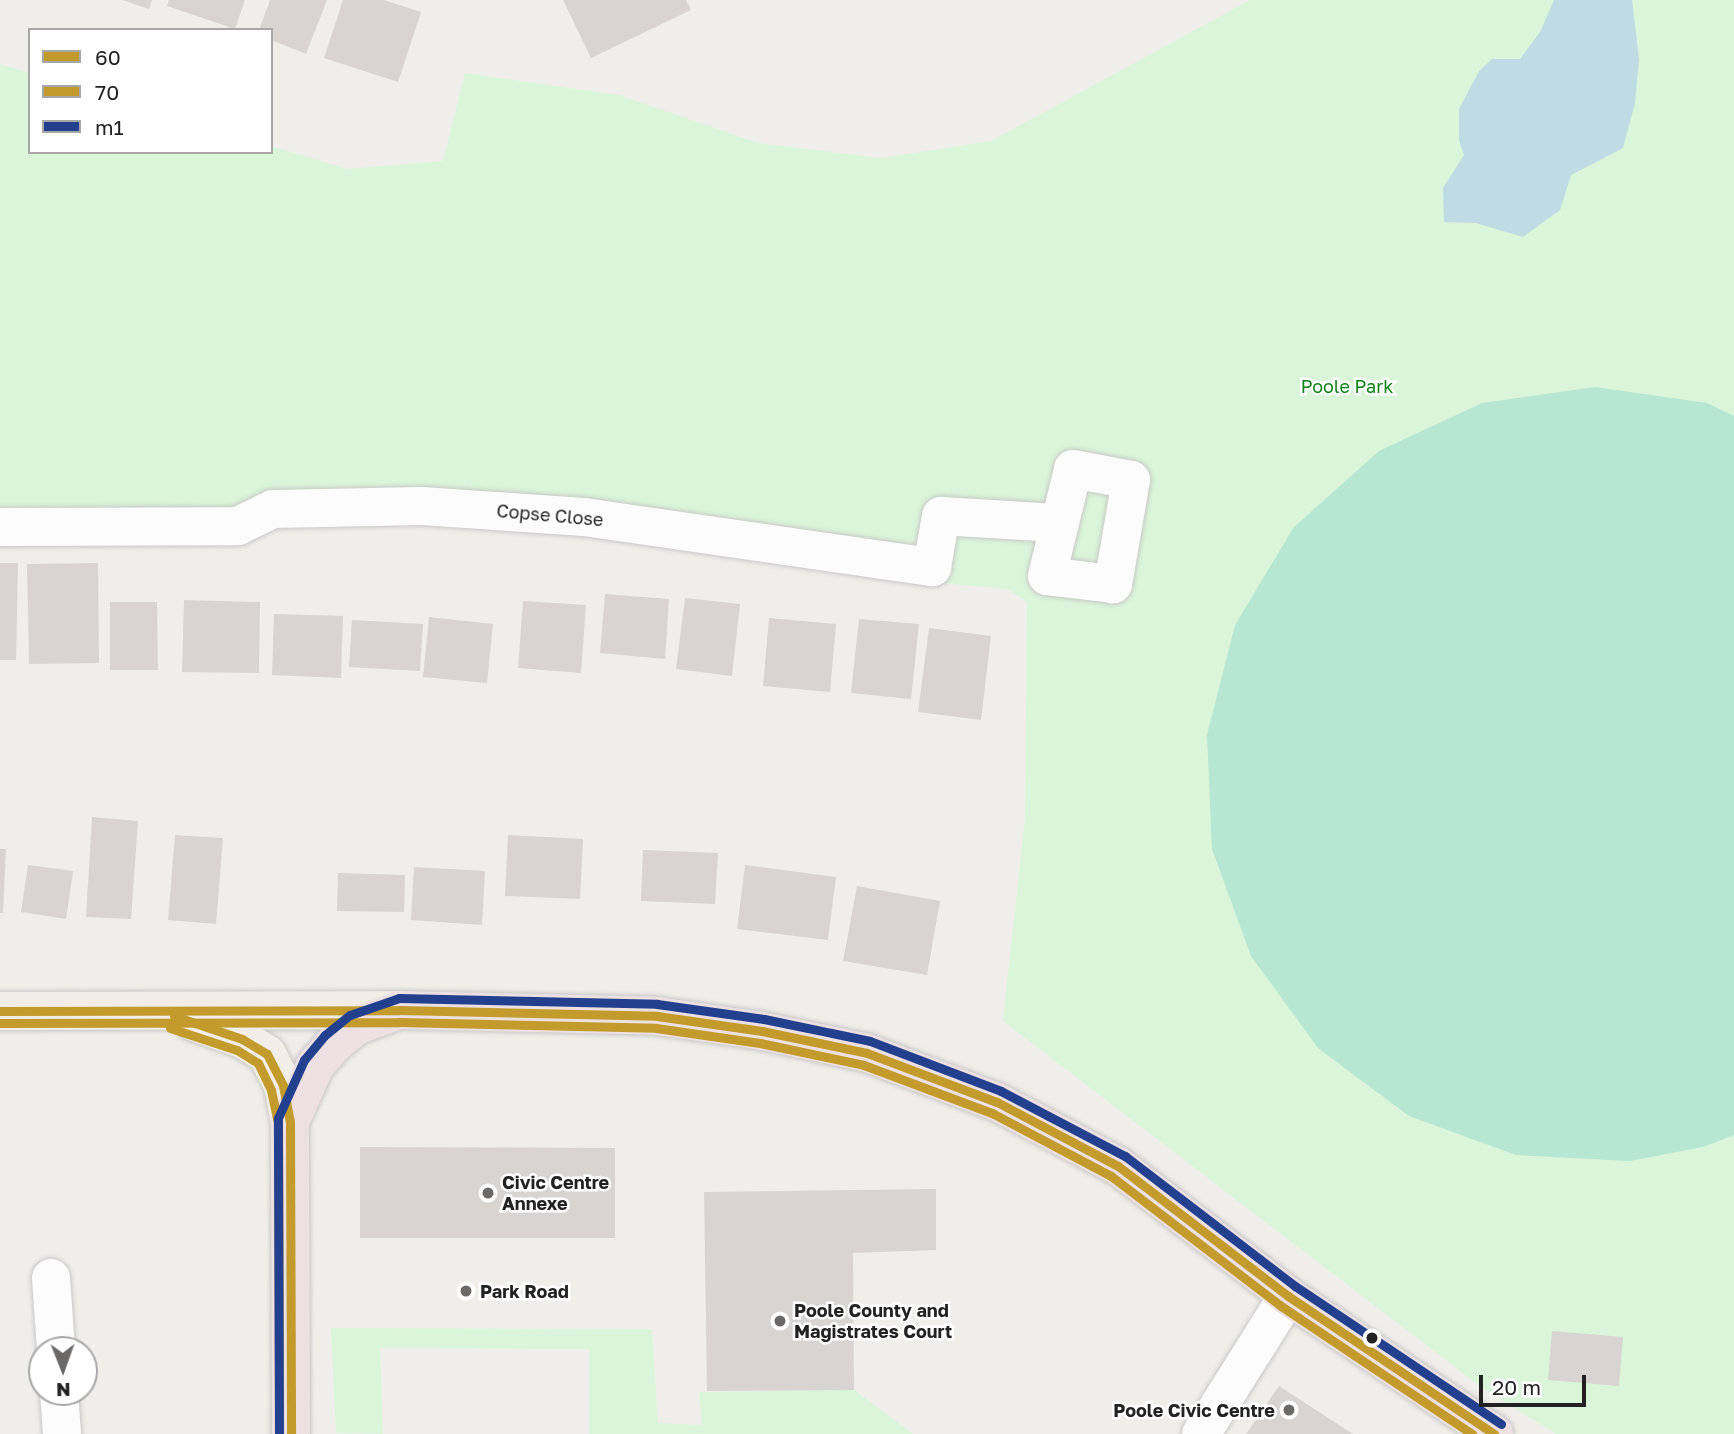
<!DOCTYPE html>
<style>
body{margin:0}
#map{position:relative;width:1734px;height:1434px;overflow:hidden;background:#f0eeeb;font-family:"Golos Text",sans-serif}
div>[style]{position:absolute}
.park>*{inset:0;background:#daf5da}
.pitch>*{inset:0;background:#b7e6d2}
.water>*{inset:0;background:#bfdbe3}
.building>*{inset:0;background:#d7d4d2}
.roads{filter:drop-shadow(0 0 2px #c9c8c7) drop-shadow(0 0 2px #c9c8c7)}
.minor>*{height:38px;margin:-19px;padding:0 19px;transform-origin:19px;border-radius:19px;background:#fdfcfc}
.major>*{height:38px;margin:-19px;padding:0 19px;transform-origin:19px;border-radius:19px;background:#f3ede7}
.highway>*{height:38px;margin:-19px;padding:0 19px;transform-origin:19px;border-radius:19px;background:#ece0e2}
.bus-1>*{height:9px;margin:-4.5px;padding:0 4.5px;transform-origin:4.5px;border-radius:4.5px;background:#c29b2c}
.bus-2>*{height:9px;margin:-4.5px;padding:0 4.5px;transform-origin:4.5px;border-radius:4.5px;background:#c29b2c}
.bus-3>*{height:9px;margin:-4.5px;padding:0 4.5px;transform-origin:4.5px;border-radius:4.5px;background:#23408f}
.dots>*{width:19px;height:19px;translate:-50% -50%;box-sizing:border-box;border:4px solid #fff;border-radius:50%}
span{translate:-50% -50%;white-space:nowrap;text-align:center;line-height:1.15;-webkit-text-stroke:5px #fff;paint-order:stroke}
.park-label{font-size:18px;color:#0c8416}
.street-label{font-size:18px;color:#222}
.poi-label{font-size:18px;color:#222;font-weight:700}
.left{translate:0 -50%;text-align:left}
.right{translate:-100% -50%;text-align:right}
.legend{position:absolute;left:28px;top:28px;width:245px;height:126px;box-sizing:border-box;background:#fff;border:2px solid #a7a7a7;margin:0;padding:9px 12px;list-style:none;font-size:21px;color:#222}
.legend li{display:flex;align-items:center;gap:14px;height:35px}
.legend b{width:35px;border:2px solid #a7a7a7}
.north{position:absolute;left:28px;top:1336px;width:70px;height:70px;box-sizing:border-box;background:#fff;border:2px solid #a7a7a7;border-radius:50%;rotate:179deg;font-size:19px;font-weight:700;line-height:28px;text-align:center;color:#222}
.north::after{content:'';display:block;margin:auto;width:24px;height:32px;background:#6a6968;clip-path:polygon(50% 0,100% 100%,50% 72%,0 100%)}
.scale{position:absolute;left:1479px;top:1375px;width:107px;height:32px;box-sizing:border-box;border:4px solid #222;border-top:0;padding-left:9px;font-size:21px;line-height:24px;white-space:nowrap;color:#222;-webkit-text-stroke:5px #fff;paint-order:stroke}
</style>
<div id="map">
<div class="park">
<div style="clip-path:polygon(1250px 0,1734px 0,1734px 1434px,1556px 1434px,1481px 1387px,1003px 1021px,1025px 818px,1027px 602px,1008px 589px,930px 582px,584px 517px,0 527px,0 64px,30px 73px,30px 152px,271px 152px,271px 146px,347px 169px,443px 161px,465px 73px,619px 95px,758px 143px,881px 158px,991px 141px)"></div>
<div style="clip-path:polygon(331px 1328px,652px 1329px,658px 1423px,702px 1425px,699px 1392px,854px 1390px,913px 1434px,589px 1434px,589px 1349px,380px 1348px,383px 1434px,336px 1433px)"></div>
</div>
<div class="pitch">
<div style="clip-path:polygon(1595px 387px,1707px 403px,1734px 416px,1734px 1135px,1703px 1147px,1630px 1161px,1516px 1155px,1409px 1116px,1318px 1048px,1251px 956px,1212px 849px,1207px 735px,1235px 625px,1294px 527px,1379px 451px,1482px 403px)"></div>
</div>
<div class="water">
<div style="clip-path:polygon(1554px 0,1632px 0,1639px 59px,1635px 103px,1623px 148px,1571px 175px,1560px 210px,1523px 237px,1476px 223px,1444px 222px,1443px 188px,1464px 155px,1459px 140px,1459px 109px,1479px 71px,1492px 59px,1520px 59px,1540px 32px)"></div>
</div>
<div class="building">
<div style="clip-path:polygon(122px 0,152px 0,149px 9px)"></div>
<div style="clip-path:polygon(169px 0,245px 0,235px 29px,167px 6px)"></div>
<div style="clip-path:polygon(270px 0,327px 0,306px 54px,271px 40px,271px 30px,259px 30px)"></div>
<div style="clip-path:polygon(343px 0,384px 0,421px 12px,398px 82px,324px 58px)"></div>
<div style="clip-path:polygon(563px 0,686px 0,691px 10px,591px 58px)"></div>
<div style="clip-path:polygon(0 563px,18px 563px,16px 660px,0 660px)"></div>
<div style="clip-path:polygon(98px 563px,99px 663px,29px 664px,27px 564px)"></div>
<div style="clip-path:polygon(605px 594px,669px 599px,665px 659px,600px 653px)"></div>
<div style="clip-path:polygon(685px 598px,740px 604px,732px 676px,676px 669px)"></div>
<div style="clip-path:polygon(184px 600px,260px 602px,259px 673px,182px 672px)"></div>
<div style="clip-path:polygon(523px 601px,586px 605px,581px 673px,518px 668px)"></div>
<div style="clip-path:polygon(110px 602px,157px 602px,158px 670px,110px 670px)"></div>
<div style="clip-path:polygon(274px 614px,343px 616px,341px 678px,272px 675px)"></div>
<div style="clip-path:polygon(429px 617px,493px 624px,487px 683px,423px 677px)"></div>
<div style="clip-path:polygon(769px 618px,836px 624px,830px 692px,763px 686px)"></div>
<div style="clip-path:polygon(859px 619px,919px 624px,911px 699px,851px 693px)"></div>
<div style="clip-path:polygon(352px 620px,423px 624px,420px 671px,349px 667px)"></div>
<div style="clip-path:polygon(929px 628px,991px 636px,981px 720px,918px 712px)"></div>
<div style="clip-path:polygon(92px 817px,138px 821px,131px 919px,86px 917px)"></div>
<div style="clip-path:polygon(175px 835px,223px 838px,216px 924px,168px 920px)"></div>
<div style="clip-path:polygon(508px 835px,583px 839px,580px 899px,505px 896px)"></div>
<div style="clip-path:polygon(0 849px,6px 849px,3px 913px,0 913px)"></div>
<div style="clip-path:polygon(643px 850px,718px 853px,715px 904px,641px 901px)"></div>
<div style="clip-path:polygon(28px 865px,73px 871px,66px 919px,21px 912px)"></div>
<div style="clip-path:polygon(745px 865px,836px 877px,828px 940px,737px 929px)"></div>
<div style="clip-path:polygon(414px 867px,485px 871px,482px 925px,411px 920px)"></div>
<div style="clip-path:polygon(338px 873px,405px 875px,404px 912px,337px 911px)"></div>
<div style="clip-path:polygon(857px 886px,940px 901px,927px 975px,843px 961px)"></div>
<div style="clip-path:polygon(360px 1147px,615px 1148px,615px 1238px,360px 1238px)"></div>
<div style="clip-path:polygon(936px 1189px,936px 1250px,853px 1253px,854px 1390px,707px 1391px,704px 1192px)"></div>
<div style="clip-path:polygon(1552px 1331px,1623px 1337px,1619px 1386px,1548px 1380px)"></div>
<div style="clip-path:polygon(1279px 1386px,1353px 1434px,1246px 1434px)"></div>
</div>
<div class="roads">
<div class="minor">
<div style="left:1073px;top:469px;width:59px;rotate:10.7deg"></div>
<div style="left:1131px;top:480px;width:106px;rotate:99.8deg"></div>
<div style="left:1113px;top:584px;width:66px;rotate:-173.1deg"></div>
<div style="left:1047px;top:576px;width:110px;rotate:-76.3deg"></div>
<div style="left:0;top:527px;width:238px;rotate:-0.2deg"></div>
<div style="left:238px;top:526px;width:39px;rotate:-26deg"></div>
<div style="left:273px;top:509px;width:149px;rotate:-1.2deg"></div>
<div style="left:422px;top:506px;width:162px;rotate:3.9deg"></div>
<div style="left:584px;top:517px;width:352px;rotate:8.2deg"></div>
<div style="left:932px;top:567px;width:52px;rotate:-80deg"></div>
<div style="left:941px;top:516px;width:116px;rotate:3.5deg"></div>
<div style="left:51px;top:1278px;width:72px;rotate:86deg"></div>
<div style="left:59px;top:1392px;width:42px;rotate:85.9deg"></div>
<div style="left:1201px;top:1434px;width:163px;rotate:-57.8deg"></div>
</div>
<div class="major">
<div style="left:0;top:1011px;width:397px;rotate:-0.1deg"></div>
<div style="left:192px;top:1021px;width:53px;rotate:19.8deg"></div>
<div style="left:242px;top:1039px;width:29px;rotate:31deg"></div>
<div style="left:267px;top:1054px;width:36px;rotate:63deg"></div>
<div style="left:283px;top:1086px;width:37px;rotate:79deg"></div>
</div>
<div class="highway">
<div style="left:291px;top:1434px;width:312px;rotate:-90.2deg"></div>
<div style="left:290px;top:1122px;width:61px;rotate:-65.9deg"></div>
<div style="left:315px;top:1066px;width:29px;rotate:-49deg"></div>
<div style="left:334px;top:1044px;width:28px;rotate:-39deg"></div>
<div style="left:356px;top:1026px;width:46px;rotate:-20.4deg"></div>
<div style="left:399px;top:1010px;width:258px;rotate:1.3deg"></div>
<div style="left:657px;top:1016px;width:106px;rotate:8.1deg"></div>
<div style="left:762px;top:1031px;width:107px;rotate:11.8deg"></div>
<div style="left:867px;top:1053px;width:139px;rotate:20.7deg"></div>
<div style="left:997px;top:1102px;width:137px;rotate:27.9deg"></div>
<div style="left:1118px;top:1166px;width:214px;rotate:37.4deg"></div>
<div style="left:1288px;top:1296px;width:248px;rotate:33.8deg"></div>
</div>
</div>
<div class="bus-1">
<div style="left:0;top:1011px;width:399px;rotate:-0.1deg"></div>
<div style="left:399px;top:1010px;width:258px;rotate:1.3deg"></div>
<div style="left:657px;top:1016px;width:106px;rotate:8.1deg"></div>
<div style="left:762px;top:1031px;width:107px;rotate:11.8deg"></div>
<div style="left:867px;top:1053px;width:139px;rotate:20.7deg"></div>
<div style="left:997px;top:1102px;width:137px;rotate:27.9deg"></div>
<div style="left:1118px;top:1166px;width:214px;rotate:37.4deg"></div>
<div style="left:1288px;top:1296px;width:248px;rotate:33.8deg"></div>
<div style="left:174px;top:1016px;width:72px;rotate:18.7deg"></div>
<div style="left:242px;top:1039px;width:29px;rotate:31deg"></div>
<div style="left:267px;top:1054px;width:36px;rotate:63deg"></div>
<div style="left:283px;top:1086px;width:37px;rotate:79deg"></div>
<div style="left:290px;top:1122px;width:312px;rotate:89.8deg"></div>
</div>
<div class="bus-2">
<div style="left:0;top:1023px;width:399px;rotate:-0.1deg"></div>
<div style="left:399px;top:1022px;width:257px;rotate:1.3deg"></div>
<div style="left:656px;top:1028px;width:105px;rotate:8.2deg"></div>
<div style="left:760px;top:1043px;width:106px;rotate:11.9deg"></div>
<div style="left:864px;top:1065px;width:137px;rotate:20.6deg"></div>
<div style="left:992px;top:1113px;width:135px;rotate:27.9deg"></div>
<div style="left:1111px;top:1176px;width:214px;rotate:37.4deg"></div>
<div style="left:1281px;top:1306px;width:230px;rotate:33.8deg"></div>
<div style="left:170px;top:1028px;width:71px;rotate:18.2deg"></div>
<div style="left:237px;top:1050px;width:25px;rotate:32deg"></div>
<div style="left:258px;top:1063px;width:30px;rotate:64deg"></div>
<div style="left:271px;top:1090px;width:34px;rotate:78deg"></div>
<div style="left:278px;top:1123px;width:311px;rotate:89.8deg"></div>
</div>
<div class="bus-3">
<div style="left:279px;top:1434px;width:316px;rotate:-90.2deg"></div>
<div style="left:278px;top:1118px;width:64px;rotate:-65.9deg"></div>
<div style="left:304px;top:1060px;width:33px;rotate:-50deg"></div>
<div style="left:325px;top:1035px;width:32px;rotate:-39deg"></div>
<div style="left:350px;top:1015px;width:52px;rotate:-19.1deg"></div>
<div style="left:399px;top:998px;width:258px;rotate:1.3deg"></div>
<div style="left:657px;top:1004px;width:108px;rotate:8deg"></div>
<div style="left:764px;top:1019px;width:108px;rotate:11.7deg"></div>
<div style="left:870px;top:1041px;width:140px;rotate:20.9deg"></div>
<div style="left:1001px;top:1091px;width:140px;rotate:27.7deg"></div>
<div style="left:1125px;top:1156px;width:214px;rotate:37.4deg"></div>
<div style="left:1295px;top:1286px;width:248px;rotate:33.8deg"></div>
</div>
<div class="dots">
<div style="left:488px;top:1193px;background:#6a6968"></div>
<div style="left:466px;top:1291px;background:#6a6968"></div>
<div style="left:780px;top:1321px;background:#6a6968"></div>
<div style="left:1372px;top:1338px;background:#222"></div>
<div style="left:1289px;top:1410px;background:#6a6968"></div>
</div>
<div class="park-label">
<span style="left:1347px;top:386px">Poole Park</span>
</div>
<div class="street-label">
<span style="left:550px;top:515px;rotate:5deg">Copse Close</span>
</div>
<div class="poi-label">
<span class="left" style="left:502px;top:1193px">Civic Centre<br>Annexe</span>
<span class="left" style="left:480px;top:1291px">Park Road</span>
<span class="left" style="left:794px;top:1321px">Poole County and<br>Magistrates Court</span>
<span class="right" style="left:1275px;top:1410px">Poole Civic Centre</span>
</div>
<ul class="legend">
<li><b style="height:9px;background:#c29b2c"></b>60</li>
<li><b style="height:9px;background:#c29b2c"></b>70</li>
<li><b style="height:9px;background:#23408f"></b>m1</li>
</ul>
<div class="north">N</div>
<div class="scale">20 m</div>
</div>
